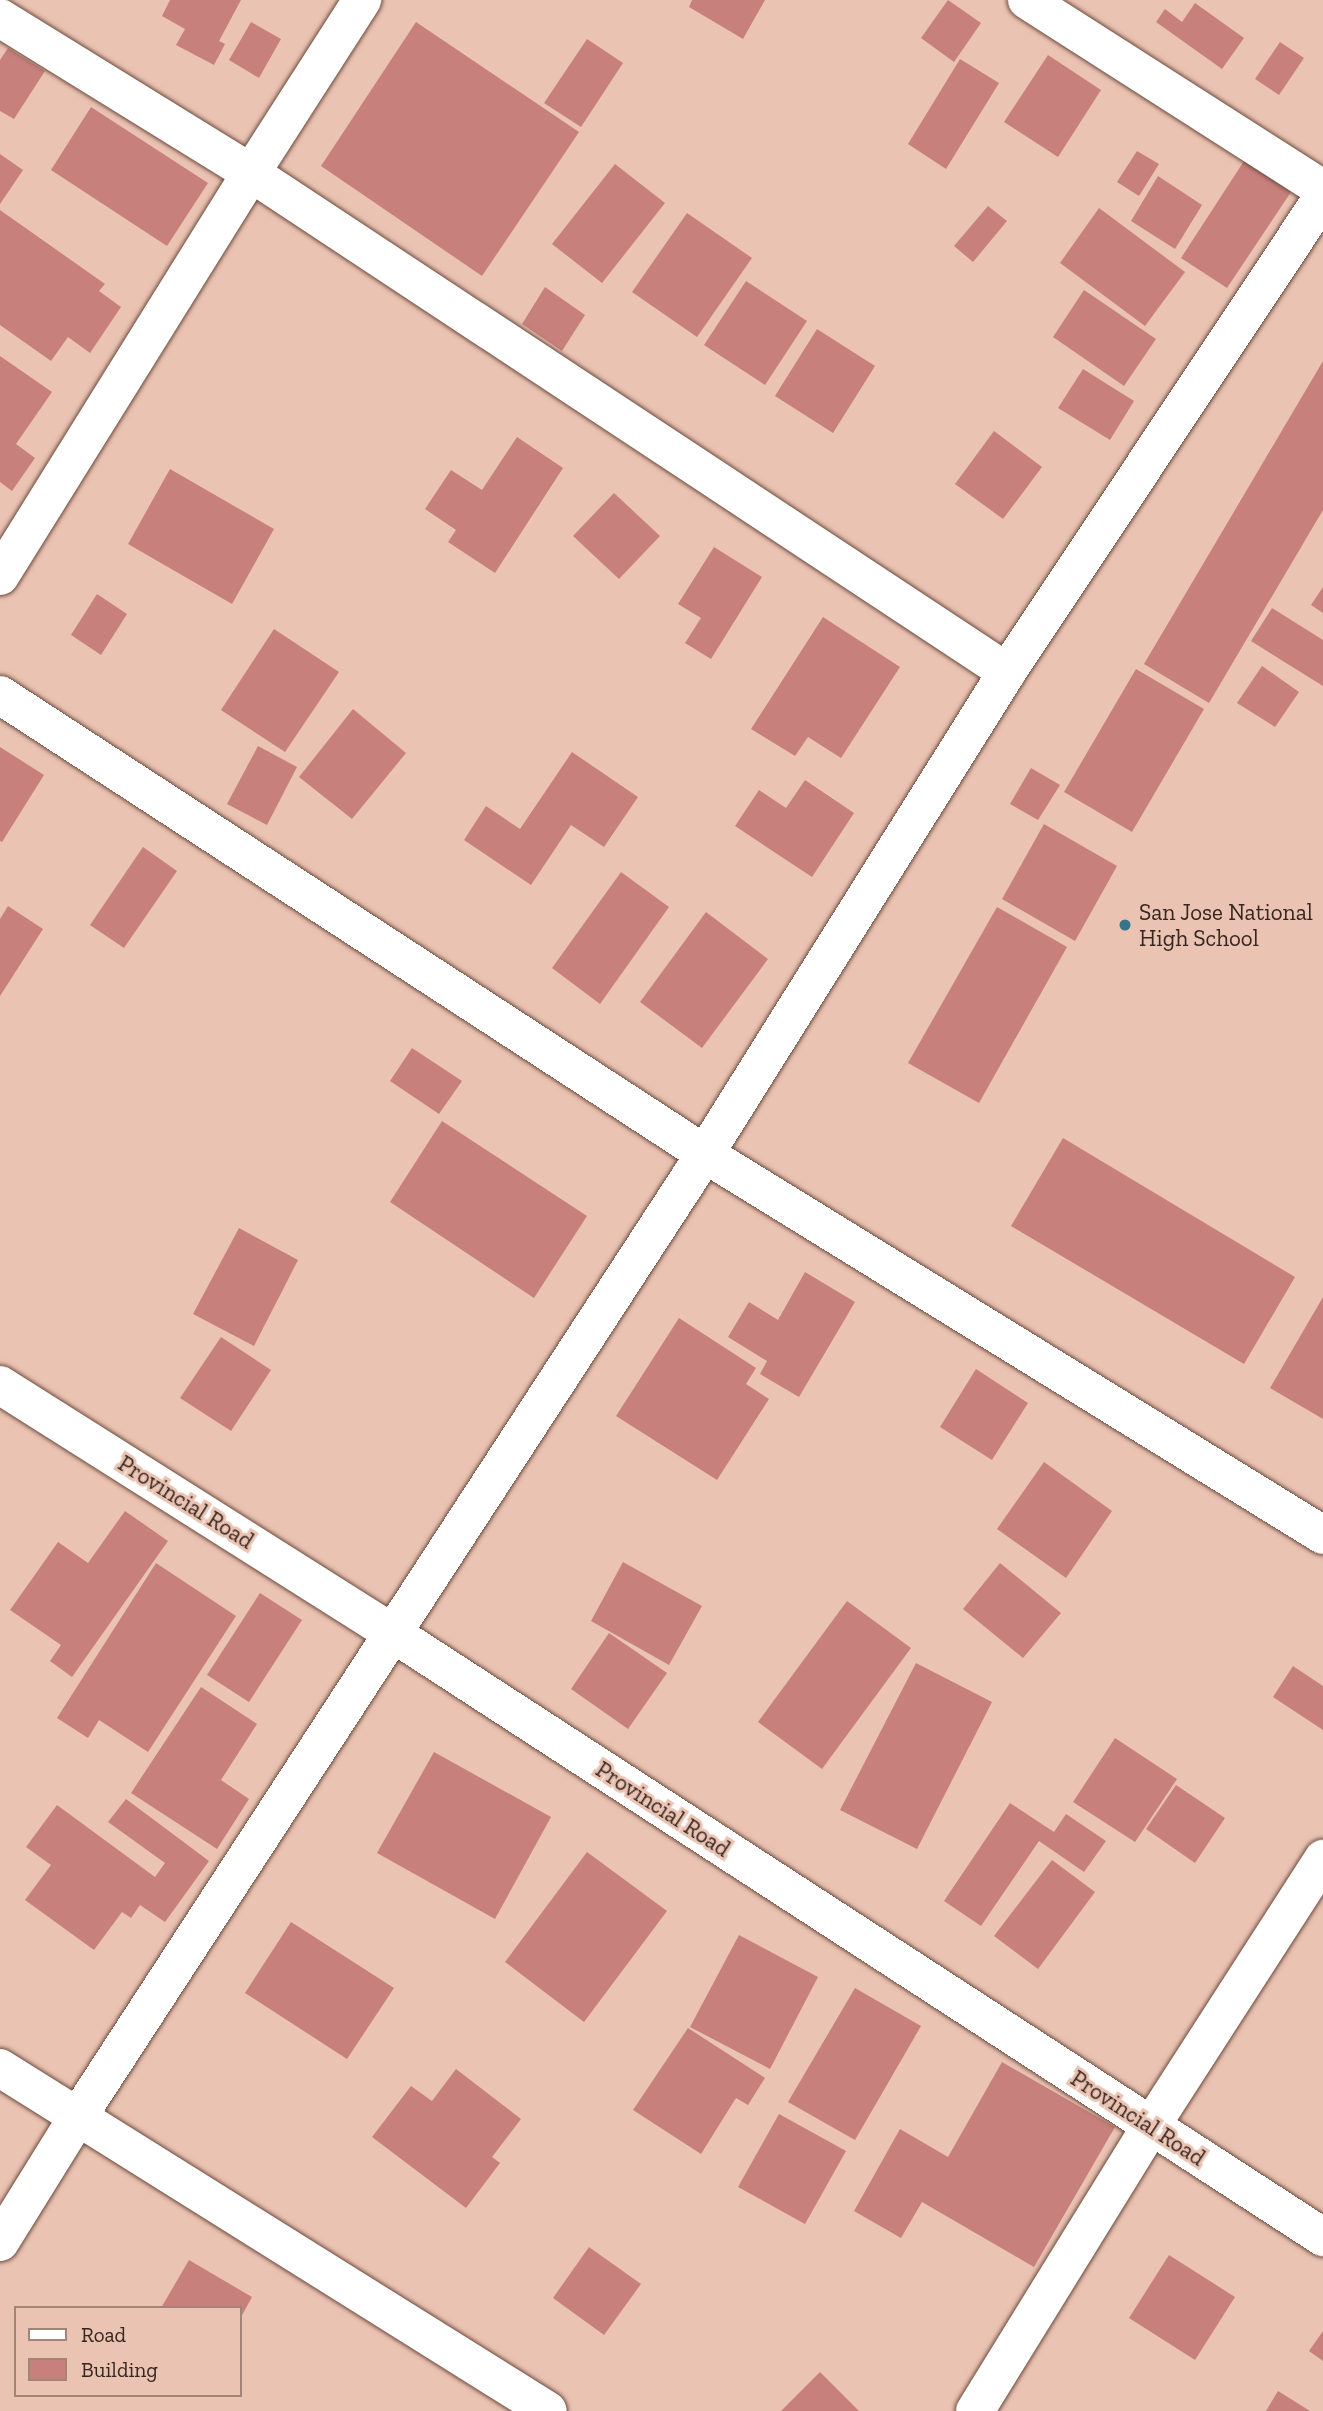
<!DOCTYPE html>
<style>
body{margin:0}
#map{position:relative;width:1323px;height:2411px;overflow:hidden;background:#ebc3b3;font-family:"Zilla Slab",serif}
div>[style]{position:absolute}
.building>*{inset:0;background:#c8807c}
.roads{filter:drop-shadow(0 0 2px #6b4a3c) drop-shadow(0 0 2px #6b4a3c)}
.minor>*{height:38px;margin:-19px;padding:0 19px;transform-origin:19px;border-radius:19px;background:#fff}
.dots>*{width:19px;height:19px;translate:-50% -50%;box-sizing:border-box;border:4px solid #ebc3b3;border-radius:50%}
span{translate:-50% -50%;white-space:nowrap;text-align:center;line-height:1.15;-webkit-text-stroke:6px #ebc3b3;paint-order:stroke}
.poi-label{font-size:23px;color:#352620}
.left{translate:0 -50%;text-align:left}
.street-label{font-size:23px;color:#352620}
.legend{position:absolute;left:14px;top:2306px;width:228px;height:91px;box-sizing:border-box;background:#ebc3b3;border:2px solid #a28478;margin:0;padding:9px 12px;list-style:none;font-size:21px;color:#352620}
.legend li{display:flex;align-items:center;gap:14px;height:35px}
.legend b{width:35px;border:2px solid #a28478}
</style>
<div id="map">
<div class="building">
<div style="clip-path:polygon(170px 0,241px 0,219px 41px,225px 44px,214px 65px,176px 45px,185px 29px,162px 16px)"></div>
<div style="clip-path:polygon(692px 0,765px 0,743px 39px,689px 7px)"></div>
<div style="clip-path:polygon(948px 0,981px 23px,954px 62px,921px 38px)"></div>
<div style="clip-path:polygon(1195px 3px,1244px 38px,1222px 69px,1156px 22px,1165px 9px,1182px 22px)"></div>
<div style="clip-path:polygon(251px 22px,281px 39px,259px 78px,229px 60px)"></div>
<div style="clip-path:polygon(416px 22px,579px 132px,482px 276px,321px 166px)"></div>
<div style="clip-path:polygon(587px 39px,623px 63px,581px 127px,544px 103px)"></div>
<div style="clip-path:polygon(1280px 42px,1304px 58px,1279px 95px,1255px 79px)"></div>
<div style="clip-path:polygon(8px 48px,45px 71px,14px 119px,0 111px,0 60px)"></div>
<div style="clip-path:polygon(1048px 55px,1101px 90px,1058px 157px,1004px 122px)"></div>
<div style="clip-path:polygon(960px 59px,999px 83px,946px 169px,908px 144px)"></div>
<div style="clip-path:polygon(91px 107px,208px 183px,167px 246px,51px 170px)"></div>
<div style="clip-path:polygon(1137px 151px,1159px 164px,1139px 196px,1117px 182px)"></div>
<div style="clip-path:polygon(0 154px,23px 170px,0 204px)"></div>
<div style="clip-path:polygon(1244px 161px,1291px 192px,1227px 288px,1181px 258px)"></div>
<div style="clip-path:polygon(615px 164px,665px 203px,602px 283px,552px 244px)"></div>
<div style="clip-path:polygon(1158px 176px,1202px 205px,1175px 249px,1131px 221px)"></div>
<div style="clip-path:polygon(988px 206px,1007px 221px,973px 262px,954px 246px)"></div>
<div style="clip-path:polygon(1099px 208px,1185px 272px,1145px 326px,1060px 263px)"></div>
<div style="clip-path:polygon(0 210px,105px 284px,99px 291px,121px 307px,90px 353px,68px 337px,51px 361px,0 325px)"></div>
<div style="clip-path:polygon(687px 213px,752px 258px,697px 337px,632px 292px)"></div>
<div style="clip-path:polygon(746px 281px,807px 321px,765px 385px,704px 345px)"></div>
<div style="clip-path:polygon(545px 287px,585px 315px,562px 351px,522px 324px)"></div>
<div style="clip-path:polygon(1084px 290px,1156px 339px,1124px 386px,1053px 337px)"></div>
<div style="clip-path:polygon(817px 329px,875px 366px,833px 433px,775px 396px)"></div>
<div style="clip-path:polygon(0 356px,52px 392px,16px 444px,35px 458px,12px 491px,0 482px)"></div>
<div style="clip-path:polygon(1323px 361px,1323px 510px,1209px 703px,1144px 664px)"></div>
<div style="clip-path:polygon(1083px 369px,1134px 401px,1110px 440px,1058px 408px)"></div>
<div style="clip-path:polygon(994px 431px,1042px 467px,1003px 519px,955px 484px)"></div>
<div style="clip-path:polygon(517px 437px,563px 468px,495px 573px,448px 542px,456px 530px,425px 509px,451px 470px,482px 490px)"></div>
<div style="clip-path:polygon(170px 469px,274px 529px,232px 604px,128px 544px)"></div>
<div style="clip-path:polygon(614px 493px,660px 536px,619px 579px,573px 536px)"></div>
<div style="clip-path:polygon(714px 547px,762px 577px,711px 659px,685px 643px,701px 618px,678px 604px)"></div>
<div style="clip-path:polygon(1323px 587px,1323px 613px,1311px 605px)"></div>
<div style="clip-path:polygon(97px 594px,127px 614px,101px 655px,71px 635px)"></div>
<div style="clip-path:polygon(1272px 608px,1323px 640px,1323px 686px,1251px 641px)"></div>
<div style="clip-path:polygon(823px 617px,900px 667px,841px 758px,808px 737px,795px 756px,751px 729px)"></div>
<div style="clip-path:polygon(274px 629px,339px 672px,285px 752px,221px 710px)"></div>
<div style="clip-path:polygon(1262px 666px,1299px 692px,1275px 727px,1237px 703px)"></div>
<div style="clip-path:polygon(1136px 669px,1204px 709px,1132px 832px,1064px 792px)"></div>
<div style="clip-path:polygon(353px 709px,406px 753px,352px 819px,299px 777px)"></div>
<div style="clip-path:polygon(258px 746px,297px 767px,267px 825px,227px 804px)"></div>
<div style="clip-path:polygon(0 747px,44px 775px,2px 842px,0 841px)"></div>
<div style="clip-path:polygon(572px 752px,638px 797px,604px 847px,571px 825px,531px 885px,464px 840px,486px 806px,520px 829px)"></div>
<div style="clip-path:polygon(1031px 768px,1060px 785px,1038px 820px,1010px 804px)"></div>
<div style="clip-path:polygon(805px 780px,854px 813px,812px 877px,735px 826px,759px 790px,786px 808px)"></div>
<div style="clip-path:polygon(1044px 824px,1117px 866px,1075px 941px,1002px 899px)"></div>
<div style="clip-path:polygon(143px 847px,177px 871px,124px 948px,90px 925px)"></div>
<div style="clip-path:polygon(621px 872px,669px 907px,600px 1004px,552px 968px)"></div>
<div style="clip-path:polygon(8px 906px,43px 929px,0 996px,0 919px)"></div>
<div style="clip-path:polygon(997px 907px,1067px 947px,979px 1103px,908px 1063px)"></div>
<div style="clip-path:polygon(706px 912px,768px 959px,702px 1048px,640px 1002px)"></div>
<div style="clip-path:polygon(412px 1048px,462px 1081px,439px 1114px,390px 1081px)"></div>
<div style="clip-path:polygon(442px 1121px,587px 1216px,534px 1298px,390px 1202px)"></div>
<div style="clip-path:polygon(1063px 1138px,1295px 1277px,1244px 1364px,1011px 1226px)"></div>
<div style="clip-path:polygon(239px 1228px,298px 1260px,254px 1346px,193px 1314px)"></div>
<div style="clip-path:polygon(805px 1272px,855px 1302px,799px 1397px,760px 1374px,767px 1361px,728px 1337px,749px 1302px,778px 1320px)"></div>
<div style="clip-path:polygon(1323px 1297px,1323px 1419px,1270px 1388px)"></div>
<div style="clip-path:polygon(679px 1318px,756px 1368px,746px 1384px,769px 1399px,717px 1480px,616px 1416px)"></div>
<div style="clip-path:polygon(221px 1337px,271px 1370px,231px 1431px,180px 1398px)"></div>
<div style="clip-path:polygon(976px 1369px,1028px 1403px,992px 1460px,940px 1427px)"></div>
<div style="clip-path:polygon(1044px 1462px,1112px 1511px,1066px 1578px,997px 1529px)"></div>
<div style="clip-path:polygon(125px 1511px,168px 1541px,72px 1677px,50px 1661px,61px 1645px,10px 1610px,58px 1542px,88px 1563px)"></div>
<div style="clip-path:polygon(623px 1562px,702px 1606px,669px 1665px,591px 1621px)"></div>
<div style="clip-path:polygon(156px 1563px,236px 1616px,148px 1752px,99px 1720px,88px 1738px,57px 1718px)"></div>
<div style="clip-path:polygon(1000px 1563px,1061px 1613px,1023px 1658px,963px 1609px)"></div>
<div style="clip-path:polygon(260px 1593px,302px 1620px,249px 1702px,207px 1675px)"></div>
<div style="clip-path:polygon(847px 1601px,911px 1648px,822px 1769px,758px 1722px)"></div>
<div style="clip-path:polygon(609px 1633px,667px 1673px,628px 1729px,571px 1689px)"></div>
<div style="clip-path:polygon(916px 1663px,992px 1702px,917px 1849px,840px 1810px)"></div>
<div style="clip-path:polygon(1293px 1666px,1323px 1686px,1323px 1730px,1273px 1697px)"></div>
<div style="clip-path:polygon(201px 1687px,257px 1724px,221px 1780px,249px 1799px,217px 1849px,131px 1793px)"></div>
<div style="clip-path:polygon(1115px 1738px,1177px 1779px,1135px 1842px,1073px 1802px)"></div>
<div style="clip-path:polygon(434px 1752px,551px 1817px,495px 1919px,377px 1853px)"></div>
<div style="clip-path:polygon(1176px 1785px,1225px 1818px,1195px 1863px,1146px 1829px)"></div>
<div style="clip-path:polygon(126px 1799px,209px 1861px,165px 1922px,140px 1905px,131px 1918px,122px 1912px,94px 1950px,25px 1900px,51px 1865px,26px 1847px,57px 1805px,155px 1877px,165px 1863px,108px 1822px)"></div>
<div style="clip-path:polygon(1010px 1803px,1054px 1832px,1066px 1814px,1106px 1841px,1084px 1872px,1039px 1841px,981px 1926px,944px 1901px)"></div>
<div style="clip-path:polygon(587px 1852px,667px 1911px,584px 2022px,505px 1962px)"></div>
<div style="clip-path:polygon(1052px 1860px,1095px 1892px,1038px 1969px,994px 1936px)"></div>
<div style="clip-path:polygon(291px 1922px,394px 1988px,347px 2059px,245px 1993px)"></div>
<div style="clip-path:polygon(739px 1935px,818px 1977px,770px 2069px,690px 2027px)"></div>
<div style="clip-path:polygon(855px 1988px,921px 2026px,855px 2140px,788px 2102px)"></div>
<div style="clip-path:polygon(688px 2028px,765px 2078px,748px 2105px,736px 2098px,701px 2154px,633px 2110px)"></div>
<div style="clip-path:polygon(1002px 2062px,1115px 2127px,1034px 2267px,922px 2202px,901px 2238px,854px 2211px,900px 2129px,948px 2157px)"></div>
<div style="clip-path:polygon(456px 2069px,521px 2119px,492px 2157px,500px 2163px,466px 2208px,372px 2137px,411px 2086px,432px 2101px)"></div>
<div style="clip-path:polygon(779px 2114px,846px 2151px,805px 2224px,738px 2187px)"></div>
<div style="clip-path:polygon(589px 2247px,641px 2284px,604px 2335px,553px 2298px)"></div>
<div style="clip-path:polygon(1169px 2255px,1235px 2297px,1195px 2360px,1129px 2318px)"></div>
<div style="clip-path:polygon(189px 2260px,252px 2297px,240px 2319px,240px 2308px,161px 2308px)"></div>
<div style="clip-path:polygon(1323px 2331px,1323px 2361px,1309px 2351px)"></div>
<div style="clip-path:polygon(820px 2372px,859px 2411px,781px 2411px)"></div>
<div style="clip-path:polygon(1278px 2391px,1310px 2411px,1266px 2411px)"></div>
</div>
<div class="roads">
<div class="minor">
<div style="left:1027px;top:0;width:351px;rotate:32.6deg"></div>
<div style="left:0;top:18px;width:295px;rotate:31.7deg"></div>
<div style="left:251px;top:173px;width:906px;rotate:33.43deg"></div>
<div style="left:0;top:576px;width:475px;rotate:-58.1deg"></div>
<div style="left:251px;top:173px;width:206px;rotate:-57.3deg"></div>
<div style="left:0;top:695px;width:841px;rotate:33.07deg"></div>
<div style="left:705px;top:1154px;width:726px;rotate:31.65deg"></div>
<div style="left:0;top:1385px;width:466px;rotate:32.3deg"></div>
<div style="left:394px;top:1634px;width:1108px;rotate:32.99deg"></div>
<div style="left:0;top:2068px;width:646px;rotate:32.04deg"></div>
<div style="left:0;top:2242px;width:146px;rotate:-58.2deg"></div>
<div style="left:77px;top:2118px;width:1151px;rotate:-56.92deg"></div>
<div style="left:705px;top:1154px;width:569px;rotate:-57.93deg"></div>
<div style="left:1007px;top:672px;width:571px;rotate:-56.37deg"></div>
<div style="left:975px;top:2411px;width:335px;rotate:-58.3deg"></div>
<div style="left:1151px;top:2126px;width:318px;rotate:-57.2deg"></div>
</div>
</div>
<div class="dots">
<div style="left:1125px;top:925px;background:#357489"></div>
</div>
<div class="poi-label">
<span class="left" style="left:1139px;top:925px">San Jose National<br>High School</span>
</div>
<div class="street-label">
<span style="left:186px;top:1502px;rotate:32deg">Provincial Road</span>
<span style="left:663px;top:1809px;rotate:33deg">Provincial Road</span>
<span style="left:1138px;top:2118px;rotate:33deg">Provincial Road</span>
</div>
<ul class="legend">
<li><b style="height:9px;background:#fff"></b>Road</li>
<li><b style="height:19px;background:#c8807c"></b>Building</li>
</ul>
</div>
